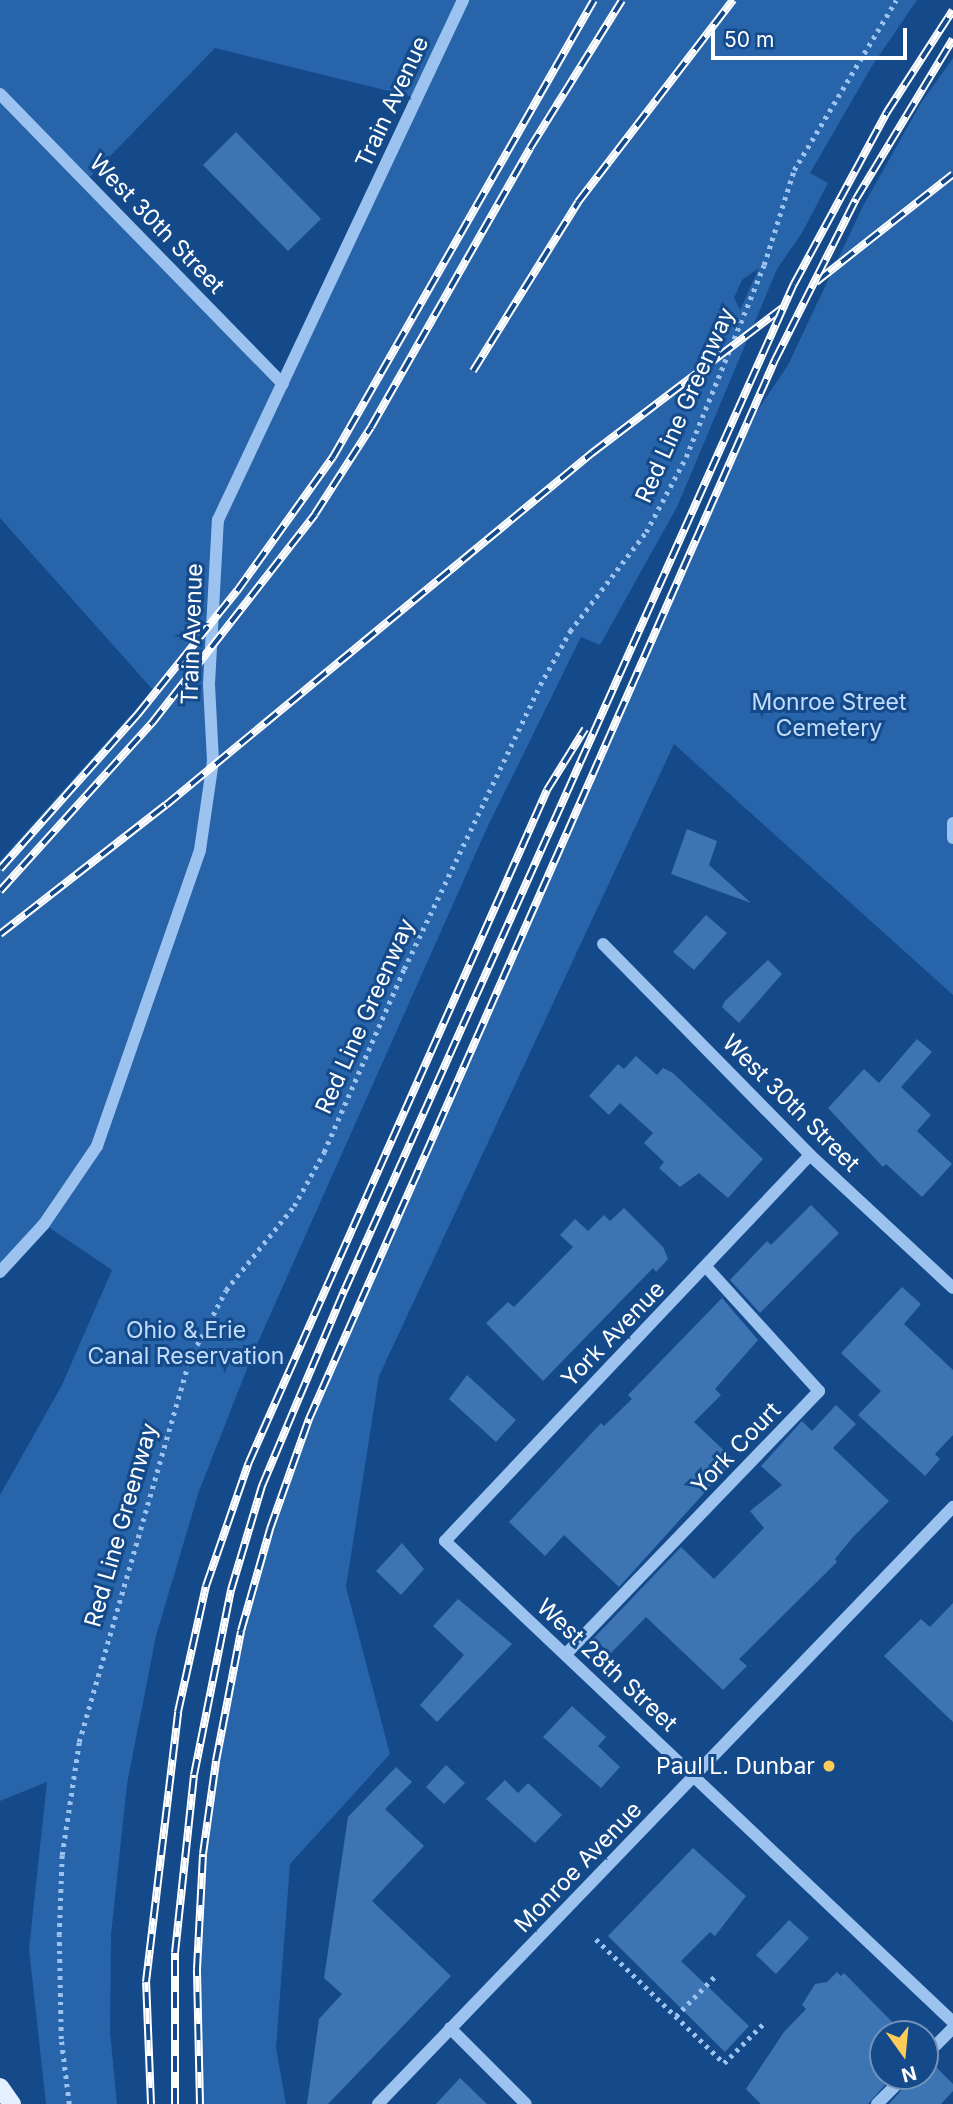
<!DOCTYPE html>
<style>
body{margin:0}
#map{position:relative;width:953px;height:2104px;overflow:hidden;background:#154a8a;font-family:Inter,sans-serif}
div>[style]{position:absolute}
.green>*{inset:0;background:#2764a9}
.building>*{inset:0;background:#3d74b3}
.path>*{height:4.5px;margin-top:-2.25px;transform-origin:0;background:repeating-linear-gradient(90deg,#9cc3ef 0 3.5px,transparent 0 8.5px)}
.minor>*{height:12px;margin:-6px;padding:0 6px;transform-origin:6px;border-radius:6px;background:#9cc3ef}
.major>*{height:18px;margin:-9px;padding:0 9px;transform-origin:9px;border-radius:9px;background:#e4efff}
.rail>*{height:8px;margin-top:-4px;transform-origin:0;background:repeating-linear-gradient(90deg,#154a8a 0 16px,#fff 0 32px);box-sizing:border-box;border-block:2px solid #fff}
.dots>*{width:19px;height:19px;translate:-50% -50%;box-sizing:border-box;border:4px solid #154a8a;border-radius:50%}
span{translate:-50% -50%;white-space:nowrap;text-align:center;line-height:1.15;-webkit-text-stroke:6px #154a8a;paint-order:stroke}
.street-label{font-size:23px;color:#fff}
.park-label{font-size:23px;color:#c2ddfb}
.poi-label{font-size:23px;color:#fff}
.right{translate:-100% -50%;text-align:right}
.north{position:absolute;left:869px;top:2020px;width:70px;height:70px;box-sizing:border-box;background:#154a8a;border:2px solid #7392b9;border-radius:50%;rotate:165deg;font-size:19px;font-weight:700;line-height:28px;text-align:center;color:#fff}
.north::after{content:'';display:block;margin:auto;width:24px;height:32px;background:#ffcc5a;clip-path:polygon(50% 0,100% 100%,50% 72%,0 100%)}
.scale{position:absolute;left:711px;top:28px;width:196px;height:32px;box-sizing:border-box;border:4px solid #fff;border-top:0;padding-left:9px;font-size:21px;line-height:24px;white-space:nowrap;color:#fff;-webkit-text-stroke:5px #154a8a;paint-order:stroke}
</style>
<div id="map">
<div class="green">
<div style="clip-path:polygon(evenodd,0 0,917px 0,872px 66px,810px 173px,828px 183px,802px 233px,777px 269px,677px 507px,600px 645px,581px 637px,487px 828px,254px 1351px,199px 1491px,156px 1636px,127px 1784px,111px 1935px,110px 2032px,117px 2104px,46px 2104px,29px 1949px,47px 1782px,0 1801px,0 1495px,62px 1385px,112px 1270px,44px 1224px,0 1272px,0 861px,153px 690px,0 518px,0 0,215px 48px,417px 98px,283px 383px,86px 181px,215px 48px,0 0,759px 268px,740px 310px,734px 298px,742px 280px,759px 268px)"></div>
<div style="clip-path:polygon(953px 58px,953px 995px,674px 744px,379px 1376px,346px 1587px,390px 1754px,290px 1864px,276px 2048px,286px 2104px,200px 2104px,197px 1969px,203px 1854px,216px 1761px,241px 1631px,270px 1529px,309px 1419px,743px 432px,788px 365px,863px 206px,921px 103px)"></div>
</div>
<div class="building">
<div style="clip-path:polygon(236px 132px,321px 219px,288px 251px,203px 165px)"></div>
<div style="clip-path:polygon(687px 829px,717px 841px,709px 865px,751px 903px,671px 874px)"></div>
<div style="clip-path:polygon(706px 915px,727px 933px,694px 970px,673px 952px)"></div>
<div style="clip-path:polygon(768px 960px,782px 974px,739px 1023px,722px 1007px,725px 1001px)"></div>
<div style="clip-path:polygon(917px 1039px,932px 1052px,901px 1087px,931px 1115px,917px 1131px,952px 1164px,922px 1197px,886px 1164px,883px 1167px,828px 1108px,864px 1069px,879px 1083px)"></div>
<div style="clip-path:polygon(636px 1056px,657px 1075px,663px 1068px,673px 1073px,763px 1159px,728px 1198px,699px 1173px,680px 1187px,659px 1168px,664px 1162px,644px 1143px,653px 1133px,620px 1103px,609px 1115px,589px 1096px,618px 1064px,624px 1069px)"></div>
<div style="clip-path:polygon(811px 1205px,839px 1233px,760px 1313px,730px 1280px,767px 1241px,771px 1245px)"></div>
<div style="clip-path:polygon(624px 1208px,663px 1247px,668px 1259px,656px 1272px,653px 1268px,543px 1381px,486px 1323px,508px 1302px,514px 1307px,573px 1247px,560px 1235px,575px 1219px,588px 1231px,604px 1215px,610px 1221px)"></div>
<div style="clip-path:polygon(902px 1287px,921px 1304px,904px 1324px,953px 1370px,953px 1435px,935px 1454px,940px 1459px,925px 1476px,858px 1415px,881px 1391px,841px 1353px)"></div>
<div style="clip-path:polygon(722px 1298px,758px 1340px,715px 1389px,721px 1395px,694px 1422px,734px 1460px,619px 1587px,564px 1535px,545px 1556px,509px 1522px,601px 1423px,604px 1426px,632px 1399px,628px 1395px)"></div>
<div style="clip-path:polygon(467px 1375px,516px 1420px,496px 1442px,449px 1399px)"></div>
<div style="clip-path:polygon(836px 1405px,856px 1424px,833px 1448px,889px 1501px,853px 1537px,835px 1559px,837px 1562px,739px 1659px,747px 1666px,723px 1690px,646px 1617px,610px 1654px,594px 1638px,681px 1547px,714px 1579px,764px 1528px,750px 1511px,782px 1485px,761px 1466px,802px 1421px,812px 1431px)"></div>
<div style="clip-path:polygon(402px 1543px,424px 1569px,401px 1595px,376px 1571px)"></div>
<div style="clip-path:polygon(458px 1599px,512px 1644px,437px 1722px,420px 1705px,464px 1655px,433px 1626px)"></div>
<div style="clip-path:polygon(953px 1603px,953px 1722px,884px 1656px,921px 1619px,930px 1627px)"></div>
<div style="clip-path:polygon(572px 1706px,606px 1737px,598px 1746px,620px 1767px,601px 1788px,543px 1737px)"></div>
<div style="clip-path:polygon(446px 1765px,465px 1783px,444px 1804px,426px 1787px)"></div>
<div style="clip-path:polygon(396px 1767px,412px 1782px,385px 1809px,424px 1846px,372px 1901px,451px 1976px,328px 2104px,307px 2104px,319px 2019px,342px 1994px,324px 1978px,348px 1817px)"></div>
<div style="clip-path:polygon(505px 1780px,518px 1793px,528px 1783px,562px 1815px,535px 1843px,486px 1799px)"></div>
<div style="clip-path:polygon(693px 1848px,746px 1896px,715px 1936px,710px 1932px,681px 1961px,749px 2026px,725px 2052px,608px 1936px)"></div>
<div style="clip-path:polygon(789px 1920px,809px 1938px,776px 1974px,756px 1955px)"></div>
<div style="clip-path:polygon(837px 1972px,841px 1976px,844px 1973px,904px 2034px,883px 2034px,883px 2076px,893px 2076px,868px 2104px,761px 2104px,746px 2089px,784px 2032px,806px 2009px,802px 2005px,815px 1984px,827px 1982px)"></div>
<div style="clip-path:polygon(931px 2062px,953px 2084px,953px 2091px,941px 2104px,889px 2104px,914px 2076px,925px 2076px,925px 2067px)"></div>
<div style="clip-path:polygon(460px 2078px,487px 2104px,436px 2104px)"></div>
</div>
<div class="path">
<div style="left:596px;top:1939px;width:178px;rotate:44.1deg"></div>
<div style="left:724px;top:2063px;width:58px;rotate:-45deg"></div>
<div style="left:676px;top:2016px;width:57px;rotate:-45.7deg"></div>
<div style="left:69px;top:2104px;width:65px;rotate:-97deg"></div>
<div style="left:61px;top:2039px;width:104px;rotate:-91.1deg"></div>
<div style="left:59px;top:1935px;width:80px;rotate:-87.9deg"></div>
<div style="left:62px;top:1855px;width:114px;rotate:-81.4deg"></div>
<div style="left:79px;top:1742px;width:398px;rotate:-73.9deg"></div>
<div style="left:189px;top:1360px;width:79px;rotate:-62.1deg"></div>
<div style="left:226px;top:1290px;width:108px;rotate:-51deg"></div>
<div style="left:294px;top:1206px;width:62px;rotate:-60.9deg"></div>
<div style="left:324px;top:1152px;width:200px;rotate:-66.4deg"></div>
<div style="left:404px;top:969px;width:315px;rotate:-64.4deg"></div>
<div style="left:540px;top:685px;width:62px;rotate:-60.9deg"></div>
<div style="left:570px;top:631px;width:125px;rotate:-52.5deg"></div>
<div style="left:646px;top:532px;width:85px;rotate:-61.9deg"></div>
<div style="left:686px;top:457px;width:207px;rotate:-67.9deg"></div>
<div style="left:764px;top:265px;width:100px;rotate:-72.5deg"></div>
<div style="left:794px;top:170px;width:198px;rotate:-59deg"></div>
</div>
<div class="minor">
<div style="left:0;top:94px;width:405px;rotate:45.7deg"></div>
<div style="left:953px;top:823px;width:15px;rotate:90deg"></div>
<div style="left:603px;top:944px;width:296px;rotate:45.5deg"></div>
<div style="left:810px;top:1155px;width:195px;rotate:42.9deg"></div>
<div style="left:810px;top:1155px;width:531px;rotate:133.4deg"></div>
<div style="left:445px;top:1541px;width:700px;rotate:43.44deg"></div>
<div style="left:0;top:1272px;width:65px;rotate:-47.5deg"></div>
<div style="left:44px;top:1224px;width:94px;rotate:-55.8deg"></div>
<div style="left:97px;top:1146px;width:313px;rotate:-70.8deg"></div>
<div style="left:200px;top:850px;width:90px;rotate:-81.7deg"></div>
<div style="left:213px;top:761px;width:77px;rotate:-93deg"></div>
<div style="left:209px;top:684px;width:164px;rotate:-86.9deg"></div>
<div style="left:218px;top:520px;width:575px;rotate:-64.77deg"></div>
<div style="left:566px;top:1654px;width:365px;rotate:-46.1deg"></div>
<div style="left:819px;top:1391px;width:168px;rotate:-132.3deg"></div>
<div style="left:450px;top:2028px;width:107px;rotate:45deg"></div>
<div style="left:925px;top:2056px;width:40px;rotate:-45deg"></div>
<div style="left:378px;top:2104px;width:829px;rotate:-46.08deg"></div>
<div style="left:877px;top:2104px;width:40px;rotate:-45deg"></div>
</div>
<div class="major">
<div style="left:0;top:2087px;width:21px;rotate:55deg"></div>
</div>
<div class="rail">
<div style="left:816px;top:282px;width:174px;rotate:-38.2deg"></div>
<div style="left:473px;top:371px;width:199px;rotate:-58.1deg"></div>
<div style="left:578px;top:202px;width:255px;rotate:-52.5deg"></div>
<div style="left:0;top:869px;width:208px;rotate:-48.3deg"></div>
<div style="left:138px;top:714px;width:158px;rotate:-51.2deg"></div>
<div style="left:237px;top:591px;width:165px;rotate:-54.4deg"></div>
<div style="left:333px;top:457px;width:526px;rotate:-60.27deg"></div>
<div style="left:0;top:891px;width:227px;rotate:-47.9deg"></div>
<div style="left:152px;top:723px;width:265px;rotate:-52deg"></div>
<div style="left:315px;top:514px;width:103px;rotate:-57.2deg"></div>
<div style="left:371px;top:427px;width:321px;rotate:-60.3deg"></div>
<div style="left:530px;top:148px;width:174px;rotate:-58.1deg"></div>
<div style="left:0;top:934px;width:210px;rotate:-37.9deg"></div>
<div style="left:166px;top:805px;width:553px;rotate:-39.57deg"></div>
<div style="left:592px;top:453px;width:239px;rotate:-37.3deg"></div>
<div style="left:151px;top:2104px;width:122px;rotate:-92.3deg"></div>
<div style="left:146px;top:1982px;width:272px;rotate:-83.2deg"></div>
<div style="left:178px;top:1712px;width:129px;rotate:-77.5deg"></div>
<div style="left:206px;top:1586px;width:131px;rotate:-70.9deg"></div>
<div style="left:249px;top:1462px;width:735px;rotate:-66.08deg"></div>
<div style="left:547px;top:790px;width:72px;rotate:-58.1deg"></div>
<div style="left:175px;top:2104px;width:151px;rotate:-90deg"></div>
<div style="left:175px;top:1953px;width:179px;rotate:-83.9deg"></div>
<div style="left:194px;top:1775px;width:189px;rotate:-78.7deg"></div>
<div style="left:231px;top:1590px;width:109px;rotate:-73.4deg"></div>
<div style="left:262px;top:1486px;width:214px;rotate:-67.2deg"></div>
<div style="left:345px;top:1289px;width:1101px;rotate:-65.93deg"></div>
<div style="left:794px;top:284px;width:196px;rotate:-61.6deg"></div>
<div style="left:887px;top:112px;width:121px;rotate:-57.1deg"></div>
<div style="left:200px;top:2104px;width:135px;rotate:-91.3deg"></div>
<div style="left:197px;top:1969px;width:115px;rotate:-87deg"></div>
<div style="left:203px;top:1854px;width:94px;rotate:-82deg"></div>
<div style="left:216px;top:1761px;width:132px;rotate:-79.1deg"></div>
<div style="left:241px;top:1631px;width:106px;rotate:-74.1deg"></div>
<div style="left:270px;top:1529px;width:117px;rotate:-70.5deg"></div>
<div style="left:309px;top:1419px;width:1157px;rotate:-66.25deg"></div>
<div style="left:775px;top:360px;width:180px;rotate:-63.3deg"></div>
<div style="left:856px;top:199px;width:187px;rotate:-58.8deg"></div>
</div>
<div class="dots">
<div style="left:829px;top:1766px;background:#ffcc5a"></div>
</div>
<div class="street-label">
<span style="left:392px;top:102px;rotate:-65deg">Train Avenue</span>
<span style="left:157px;top:224px;rotate:46deg">West 30th Street</span>
<span style="left:685px;top:405px;rotate:-66deg">Red Line Greenway</span>
<span style="left:192px;top:634px;rotate:-88deg">Train Avenue</span>
<span style="left:365px;top:1016px;rotate:-66deg">Red Line Greenway</span>
<span style="left:791px;top:1103px;rotate:45deg">West 30th Street</span>
<span style="left:613px;top:1334px;rotate:-46deg">York Avenue</span>
<span style="left:736px;top:1448px;rotate:-46deg">York Court</span>
<span style="left:121px;top:1525px;rotate:-74deg">Red Line Greenway</span>
<span style="left:607px;top:1665px;rotate:43deg">West 28th Street</span>
<span style="left:578px;top:1867px;rotate:-46deg">Monroe Avenue</span>
</div>
<div class="park-label">
<span style="left:829px;top:715px">Monroe Street<br>Cemetery</span>
<span style="left:186px;top:1343px">Ohio &amp; Erie<br>Canal Reservation</span>
</div>
<div class="poi-label">
<span class="right" style="left:815px;top:1766px">Paul L. Dunbar</span>
</div>
<div class="north">N</div>
<div class="scale">50 m</div>
</div>
